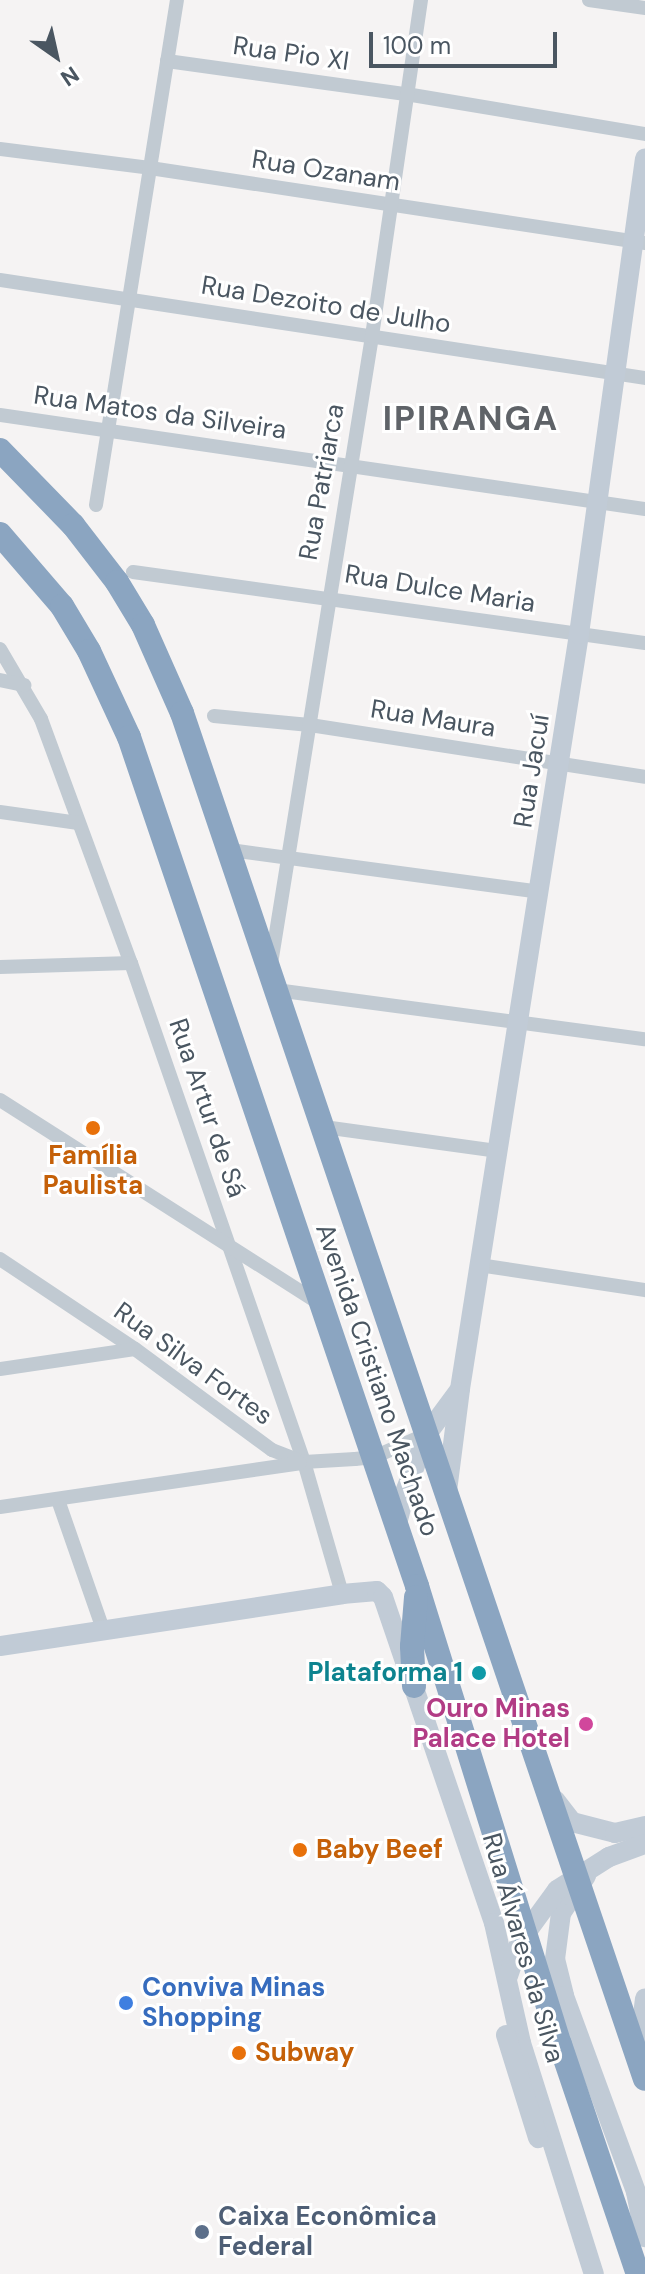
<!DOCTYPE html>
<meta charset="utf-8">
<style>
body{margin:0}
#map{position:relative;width:645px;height:2274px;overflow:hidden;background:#f5f3f3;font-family:"DM Sans",sans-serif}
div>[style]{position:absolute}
.street>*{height:14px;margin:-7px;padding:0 7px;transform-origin:7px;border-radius:7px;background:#c1cad2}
.secondary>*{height:20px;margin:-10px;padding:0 10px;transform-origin:10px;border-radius:10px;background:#c1cbd6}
.highway>*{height:24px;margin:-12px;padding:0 12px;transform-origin:12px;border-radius:12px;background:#8ba5c1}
.dots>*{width:22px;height:22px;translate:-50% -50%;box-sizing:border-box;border:4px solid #fff;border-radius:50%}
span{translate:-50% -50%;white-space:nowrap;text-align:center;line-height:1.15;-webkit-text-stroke:6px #fff;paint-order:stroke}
.street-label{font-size:26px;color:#4a5661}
.food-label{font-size:26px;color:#c56008;font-weight:700}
.left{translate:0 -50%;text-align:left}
.culture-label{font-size:26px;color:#0d838f;font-weight:700}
.right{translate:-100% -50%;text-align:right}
.hotel-label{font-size:26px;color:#b23c85;font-weight:700}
.shop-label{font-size:26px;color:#366cbe;font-weight:700}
.service-label{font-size:26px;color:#4e5e75;font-weight:700}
.district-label{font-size:34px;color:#5f6368;font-weight:700;letter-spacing:2px}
.north{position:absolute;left:16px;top:16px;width:80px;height:80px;-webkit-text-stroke:6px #fff;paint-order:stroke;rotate:146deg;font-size:22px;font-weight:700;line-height:32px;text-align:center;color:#4a5661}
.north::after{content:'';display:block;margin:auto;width:28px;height:36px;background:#4a5661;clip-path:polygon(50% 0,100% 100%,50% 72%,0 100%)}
.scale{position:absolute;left:369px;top:32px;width:188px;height:36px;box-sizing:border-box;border:4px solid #4a5661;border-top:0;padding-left:10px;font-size:24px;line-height:28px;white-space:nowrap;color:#4a5661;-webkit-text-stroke:6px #fff;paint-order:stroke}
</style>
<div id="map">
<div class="street">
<div style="left:589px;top:0;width:57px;rotate:8.1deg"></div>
<div style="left:167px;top:61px;width:241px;rotate:7.9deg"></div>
<div style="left:406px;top:94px;width:242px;rotate:9.5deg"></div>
<div style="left:0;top:149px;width:151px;rotate:7.2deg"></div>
<div style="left:150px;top:168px;width:501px;rotate:8.62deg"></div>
<div style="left:0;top:280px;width:652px;rotate:8.64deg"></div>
<div style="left:0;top:415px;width:652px;rotate:8.29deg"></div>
<div style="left:96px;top:505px;width:511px;rotate:-80.89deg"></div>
<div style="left:133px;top:572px;width:517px;rotate:7.89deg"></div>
<div style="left:0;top:649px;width:81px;rotate:59.6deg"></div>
<div style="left:41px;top:719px;width:260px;rotate:69.8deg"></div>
<div style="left:131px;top:963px;width:528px;rotate:70.88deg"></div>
<div style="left:304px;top:1462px;width:137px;rotate:73.9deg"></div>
<div style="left:0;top:680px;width:25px;rotate:12deg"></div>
<div style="left:214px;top:716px;width:96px;rotate:5.4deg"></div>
<div style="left:310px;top:725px;width:339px;rotate:8.8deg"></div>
<div style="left:0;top:812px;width:79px;rotate:8deg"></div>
<div style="left:230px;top:850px;width:312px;rotate:7.7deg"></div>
<div style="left:271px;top:964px;width:636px;rotate:-80.86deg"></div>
<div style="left:372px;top:336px;width:340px;rotate:-81.7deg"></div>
<div style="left:0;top:967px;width:131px;rotate:-1.7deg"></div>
<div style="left:276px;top:990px;width:372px;rotate:7.6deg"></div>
<div style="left:0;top:1100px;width:379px;rotate:32.5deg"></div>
<div style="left:324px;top:1127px;width:176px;rotate:7.9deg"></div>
<div style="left:0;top:1259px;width:162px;rotate:33.7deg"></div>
<div style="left:135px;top:1349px;width:170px;rotate:36.4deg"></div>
<div style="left:272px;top:1450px;width:34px;rotate:21deg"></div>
<div style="left:304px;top:1462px;width:51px;rotate:-3.4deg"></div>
<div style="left:355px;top:1459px;width:19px;rotate:-6deg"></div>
<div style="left:374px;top:1457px;width:58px;rotate:-23.5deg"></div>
<div style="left:479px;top:1265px;width:168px;rotate:8.6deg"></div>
<div style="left:0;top:1369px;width:136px;rotate:-8.4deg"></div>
<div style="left:58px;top:1500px;width:140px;rotate:70.8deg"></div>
<div style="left:0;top:1507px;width:303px;rotate:-8.3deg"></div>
</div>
<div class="secondary">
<div style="left:447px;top:1491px;width:103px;rotate:-82.7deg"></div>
<div style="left:460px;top:1389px;width:764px;rotate:-81.04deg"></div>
<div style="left:579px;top:634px;width:480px;rotate:-82.1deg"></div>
<div style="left:396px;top:1528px;width:37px;rotate:-76deg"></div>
<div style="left:405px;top:1492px;width:62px;rotate:-69.2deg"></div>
<div style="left:427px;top:1434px;width:52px;rotate:-53.6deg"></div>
<div style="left:0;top:1646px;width:346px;rotate:-8.6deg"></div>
<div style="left:342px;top:1594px;width:35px;rotate:-5deg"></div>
<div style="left:377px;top:1591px;width:8px;rotate:45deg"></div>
<div style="left:383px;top:1597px;width:344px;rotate:71.2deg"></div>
<div style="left:494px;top:1923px;width:123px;rotate:77.3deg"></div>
<div style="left:521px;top:2043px;width:242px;rotate:72.5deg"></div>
<div style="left:555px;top:1800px;width:28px;rotate:52deg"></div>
<div style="left:572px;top:1822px;width:44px;rotate:14.3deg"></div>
<div style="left:615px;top:1833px;width:31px;rotate:-13deg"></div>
<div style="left:586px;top:1876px;width:45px;rotate:124deg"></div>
<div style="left:561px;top:1913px;width:46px;rotate:97.4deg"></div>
<div style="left:555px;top:1959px;width:38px;rotate:76deg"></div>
<div style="left:564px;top:1996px;width:209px;rotate:69.8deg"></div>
<div style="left:636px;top:2192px;width:46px;rotate:78.7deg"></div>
<div style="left:508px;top:1976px;width:37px;rotate:-71deg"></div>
<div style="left:520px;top:1941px;width:63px;rotate:-54deg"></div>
<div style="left:557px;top:1890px;width:62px;rotate:-32.4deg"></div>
<div style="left:609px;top:1857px;width:38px;rotate:-20deg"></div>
<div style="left:506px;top:2035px;width:108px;rotate:72.7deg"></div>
<div style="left:638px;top:2058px;width:60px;rotate:-83.3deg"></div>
</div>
<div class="highway">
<div style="left:0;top:450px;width:105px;rotate:45.8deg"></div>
<div style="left:73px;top:525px;width:72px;rotate:52.3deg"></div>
<div style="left:117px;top:582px;width:50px;rotate:58.8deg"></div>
<div style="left:143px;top:625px;width:96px;rotate:66.1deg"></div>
<div style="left:182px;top:713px;width:1442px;rotate:71.28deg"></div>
<div style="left:0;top:534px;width:95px;rotate:49.3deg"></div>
<div style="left:62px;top:606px;width:52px;rotate:59deg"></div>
<div style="left:89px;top:651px;width:95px;rotate:65.1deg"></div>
<div style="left:129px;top:737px;width:897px;rotate:71.26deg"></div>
<div style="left:417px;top:1586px;width:480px;rotate:72.7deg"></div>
<div style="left:560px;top:2044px;width:243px;rotate:71.3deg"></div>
<div style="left:414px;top:1686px;width:40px;rotate:-92.9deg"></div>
<div style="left:412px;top:1646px;width:49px;rotate:-85.3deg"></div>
</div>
<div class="dots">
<div style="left:93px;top:1128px;background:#e8710a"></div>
<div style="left:479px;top:1673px;background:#0f9aa8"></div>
<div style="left:586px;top:1724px;background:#d1479c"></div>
<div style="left:300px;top:1850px;background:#e8710a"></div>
<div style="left:126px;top:2003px;background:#3f7fe0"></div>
<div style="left:239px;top:2053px;background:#e8710a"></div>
<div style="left:202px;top:2232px;background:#5c6f8a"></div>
</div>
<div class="street-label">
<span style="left:291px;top:54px;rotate:8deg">Rua Pio XI</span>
<span style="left:326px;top:171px;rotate:9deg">Rua Ozanam</span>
<span style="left:326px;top:305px;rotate:9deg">Rua Dezoito de Julho</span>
<span style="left:160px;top:413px;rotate:8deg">Rua Matos da Silveira</span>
<span style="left:322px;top:482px;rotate:-80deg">Rua Patriarca</span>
<span style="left:440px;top:589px;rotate:9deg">Rua Dulce Maria</span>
<span style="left:433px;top:719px;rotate:9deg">Rua Maura</span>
<span style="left:532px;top:771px;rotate:-81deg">Rua Jacuí</span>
<span style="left:207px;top:1108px;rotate:71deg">Rua Artur de Sá</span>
<span style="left:193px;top:1364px;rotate:36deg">Rua Silva Fortes</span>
<span style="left:377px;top:1380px;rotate:71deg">Avenida Cristiano Machado</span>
<span style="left:523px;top:1948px;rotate:74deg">Rua Álvares da Silva</span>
</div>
<div class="food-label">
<span style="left:93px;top:1171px">Família<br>Paulista</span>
<span class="left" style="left:316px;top:1850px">Baby Beef</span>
<span class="left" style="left:255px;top:2053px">Subway</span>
</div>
<div class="culture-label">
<span class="right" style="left:463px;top:1673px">Plataforma 1</span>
</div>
<div class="hotel-label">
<span class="right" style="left:570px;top:1724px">Ouro Minas<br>Palace Hotel</span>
</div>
<div class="shop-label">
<span class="left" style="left:142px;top:2003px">Conviva Minas<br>Shopping</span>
</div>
<div class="service-label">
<span class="left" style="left:218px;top:2232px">Caixa Econômica<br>Federal</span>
</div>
<div class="district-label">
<span style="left:471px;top:419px">IPIRANGA</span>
</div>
<div class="north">N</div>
<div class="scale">100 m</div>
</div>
